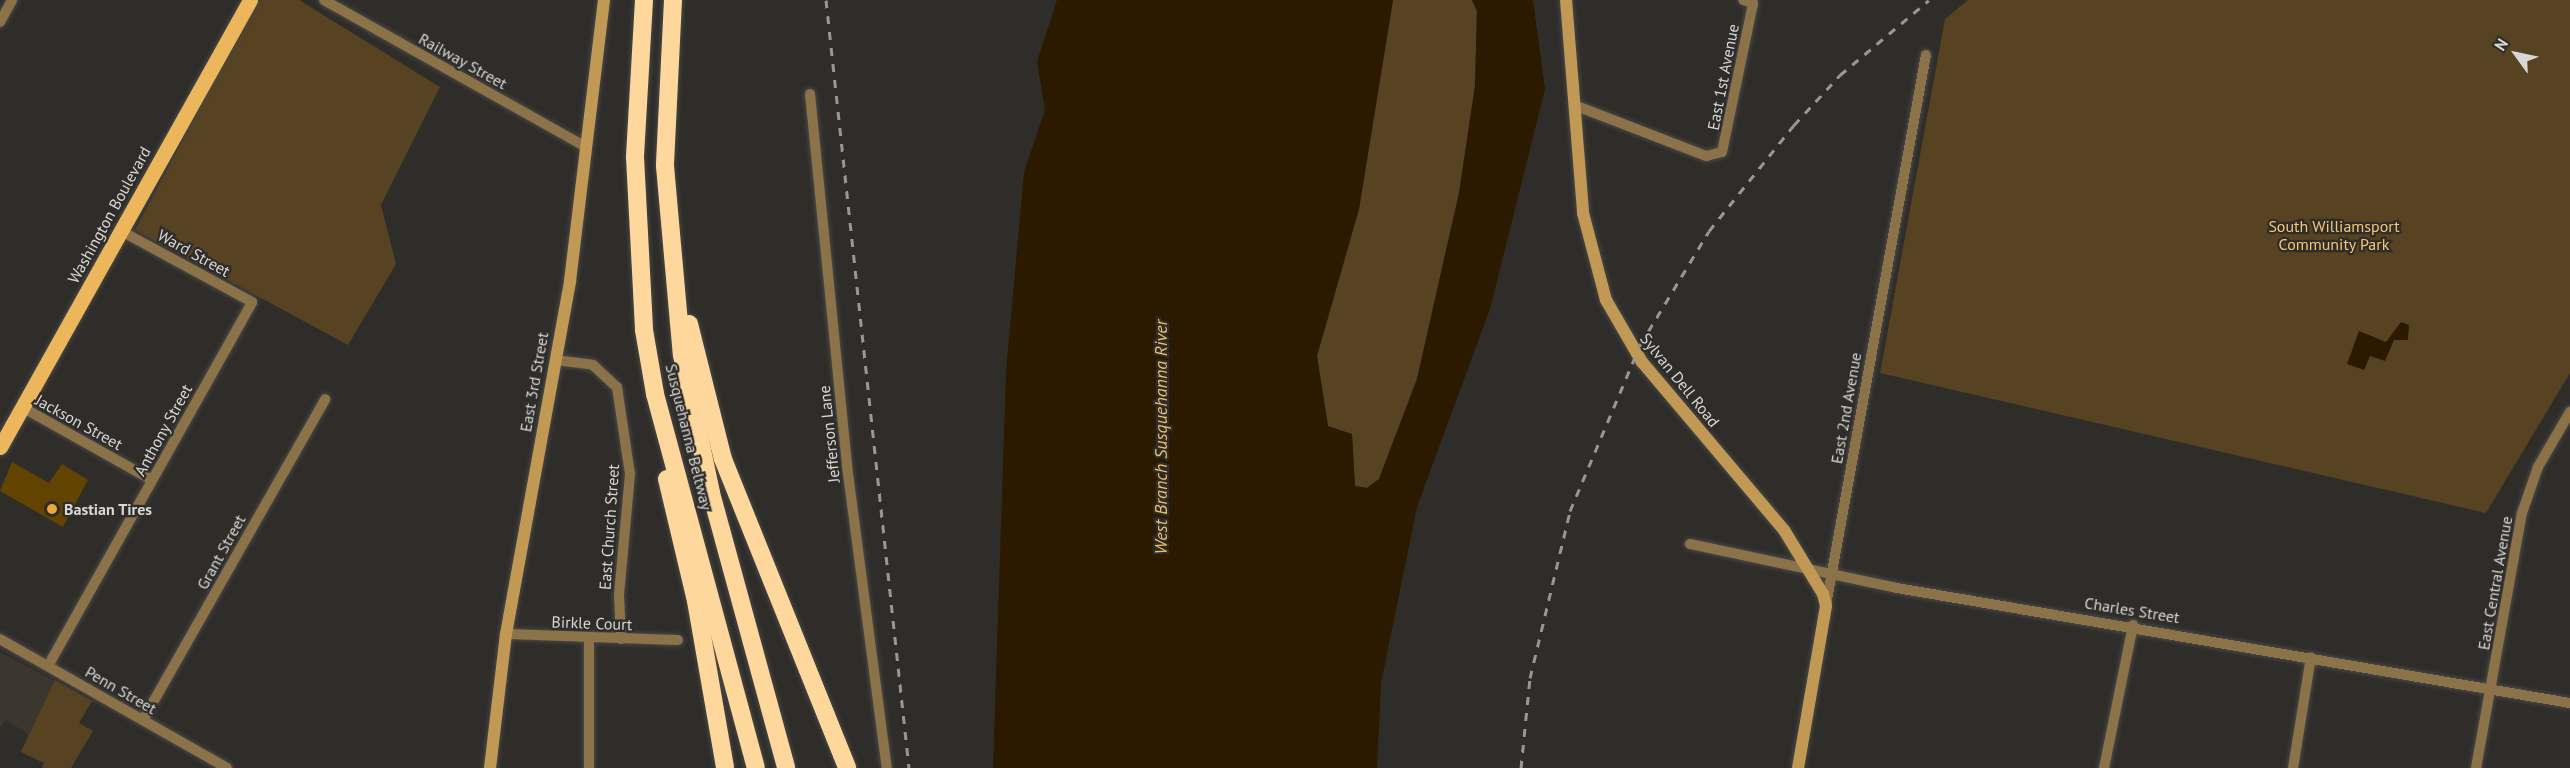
<!DOCTYPE html>
<style>
body{margin:0}
#map{position:relative;width:2570px;height:768px;overflow:hidden;background:#2e2d2a;font-family:"PT Sans",sans-serif}
div>[style]{position:absolute}
.built>*{inset:0;background:#3b362e}
.green>*{inset:0;background:#574322}
.water>*{inset:0;background:#2b1a00}
.building>*{inset:0;background:#624300}
.roads{filter:drop-shadow(0 0 2px #494845) drop-shadow(0 0 2px #494845)}
.street>*{height:10px;margin:-5px;padding:0 5px;transform-origin:5px;border-radius:5px;background:#8c7249}
.secondary>*{height:12px;margin:-6px;padding:0 6px;transform-origin:6px;border-radius:6px;background:#c19955}
.primary>*{height:15px;margin:-7.5px;padding:0 7.5px;transform-origin:7.5px;border-radius:7.5px;background:#ebb65c}
.highway>*{height:18px;margin:-9px;padding:0 9px;transform-origin:9px;border-radius:9px;background:#fdd79b}
.rail>*{height:3px;margin-top:-1.5px;transform-origin:0;background:repeating-linear-gradient(90deg,#989795 0 8px,transparent 0 16px)}
.dots>*{width:16px;height:16px;translate:-50% -50%;box-sizing:border-box;border:3px solid #2e2d2a;border-radius:50%}
span{translate:-50% -50%;white-space:nowrap;text-align:center;line-height:1.15;-webkit-text-stroke:4.5px #2e2d2a;paint-order:stroke}
.street-label{font-size:16px;color:#d8d7d5}
.park-label{font-size:16px;color:#f8c673}
.poi-label{font-size:16px;color:#d8d7d5;font-weight:700}
.left{translate:0 -50%;text-align:left}
.water-label{font-size:18px;color:#eebd6a;font-style:italic}
.north{position:absolute;left:2486px;top:24px;width:60px;height:60px;-webkit-text-stroke:4px #2e2d2a;paint-order:stroke;rotate:303deg;font-size:16px;font-weight:700;line-height:24px;text-align:center;color:#d8d7d5}
.north::after{content:'';display:block;margin:auto;width:21px;height:27px;background:#d8d7d5;clip-path:polygon(50% 0,100% 100%,50% 72%,0 100%)}
</style>
<div id="map">
<div class="built">
<div style="clip-path:polygon(0 652px,92px 701px,79px 723px,93px 731px,71px 768px,42px 768px,44px 763px,21px 752px,28px 734px,6px 720px,0 727px)"></div>
</div>
<div class="green">
<div style="clip-path:polygon(257px 0,299px 0,440px 87px,381px 205px,396px 264px,348px 345px,135px 230px)"></div>
<div style="clip-path:polygon(1393px 0,1472px 0,1477px 11px,1475px 86px,1459px 193px,1417px 379px,1379px 479px,1367px 488px,1355px 486px,1352px 434px,1328px 427px,1317px 356px,1359px 209px)"></div>
<div style="clip-path:polygon(1968px 0,2570px 0,2570px 373px,2486px 513px,1880px 373px,1945px 19px)"></div>
<div style="clip-path:polygon(55px 680px,92px 701px,79px 723px,93px 731px,71px 768px,42px 768px,44px 763px,21px 752px)"></div>
</div>
<div class="water">
<div style="clip-path:polygon(1057px 0,1393px 0,1359px 209px,1317px 356px,1328px 426px,1352px 434px,1355px 486px,1367px 488px,1379px 479px,1417px 379px,1459px 193px,1475px 86px,1477px 11px,1472px 0,1533px 0,1545px 89px,1490px 309px,1417px 507px,1381px 683px,1377px 768px,993px 768px,1006px 372px,1024px 172px,1045px 110px,1037px 62px)"></div>
<div style="clip-path:polygon(2401px 322px,2409px 325px,2408px 340px,2394px 340px,2385px 361px,2370px 356px,2364px 370px,2347px 364px,2359px 331px,2386px 342px)"></div>
</div>
<div class="building">
<div style="clip-path:polygon(12px 462px,49px 483px,62px 464px,88px 480px,63px 527px,0 491px)"></div>
</div>
<div class="roads">
<div class="street">
<div style="left:324px;top:0;width:300px;rotate:29.3deg"></div>
<div style="left:0;top:22px;width:25px;rotate:-61deg"></div>
<div style="left:810px;top:94px;width:374px;rotate:84.3deg"></div>
<div style="left:847px;top:466px;width:305px;rotate:82.5deg"></div>
<div style="left:1574px;top:105px;width:142px;rotate:21.1deg"></div>
<div style="left:1706px;top:156px;width:16px;rotate:-14deg"></div>
<div style="left:1722px;top:152px;width:152px;rotate:-78.2deg"></div>
<div style="left:1753px;top:3px;width:10px;rotate:-163deg"></div>
<div style="left:555px;top:360px;width:38px;rotate:7deg"></div>
<div style="left:593px;top:365px;width:33px;rotate:43deg"></div>
<div style="left:617px;top:387px;width:88px;rotate:81.5deg"></div>
<div style="left:630px;top:474px;width:121px;rotate:95.2deg"></div>
<div style="left:619px;top:595px;width:44px;rotate:87.4deg"></div>
<div style="left:22px;top:407px;width:149px;rotate:29.3deg"></div>
<div style="left:1690px;top:544px;width:212px;rotate:12deg"></div>
<div style="left:1897px;top:588px;width:683px;rotate:9.7deg"></div>
<div style="left:1826px;top:605px;width:559px;rotate:-79.7deg"></div>
<div style="left:506px;top:634px;width:172px;rotate:2deg"></div>
<div style="left:0;top:639px;width:261px;rotate:29.6deg"></div>
<div style="left:48px;top:666px;width:417px;rotate:-60.7deg"></div>
<div style="left:252px;top:302px;width:149px;rotate:-151.5deg"></div>
<div style="left:143px;top:720px;width:369px;rotate:-60.4deg"></div>
<div style="left:589px;top:768px;width:130px;rotate:-90deg"></div>
<div style="left:2104px;top:768px;width:146px;rotate:-78.5deg"></div>
<div style="left:2293px;top:768px;width:112px;rotate:-80.8deg"></div>
<div style="left:2476px;top:768px;width:259px;rotate:-79.8deg"></div>
<div style="left:2522px;top:513px;width:49px;rotate:-70.8deg"></div>
<div style="left:2538px;top:467px;width:64px;rotate:-59.8deg"></div>
</div>
<div class="secondary">
<div style="left:1566px;top:0;width:214px;rotate:85.4deg"></div>
<div style="left:1583px;top:213px;width:90px;rotate:75.2deg"></div>
<div style="left:1606px;top:300px;width:72px;rotate:59.9deg"></div>
<div style="left:1642px;top:362px;width:220px;rotate:49.8deg"></div>
<div style="left:1784px;top:530px;width:75px;rotate:58.6deg"></div>
<div style="left:1823px;top:594px;width:12px;rotate:76deg"></div>
<div style="left:1826px;top:606px;width:164px;rotate:99.8deg"></div>
<div style="left:490px;top:768px;width:135px;rotate:-83.2deg"></div>
<div style="left:506px;top:634px;width:359px;rotate:-79.7deg"></div>
<div style="left:570px;top:281px;width:283px;rotate:-83.1deg"></div>
</div>
<div class="primary">
<div style="left:0;top:447px;width:512px;rotate:-60.78deg"></div>
</div>
<div class="highway">
<div style="left:644px;top:0;width:157px;rotate:93.3deg"></div>
<div style="left:635px;top:157px;width:173px;rotate:87deg"></div>
<div style="left:644px;top:330px;width:65px;rotate:80.2deg"></div>
<div style="left:655px;top:394px;width:387px;rotate:74.9deg"></div>
<div style="left:673px;top:0;width:166px;rotate:92.8deg"></div>
<div style="left:665px;top:166px;width:190px;rotate:84.9deg"></div>
<div style="left:682px;top:355px;width:141px;rotate:78.1deg"></div>
<div style="left:711px;top:493px;width:285px;rotate:74.7deg"></div>
<div style="left:689px;top:324px;width:139px;rotate:75.9deg"></div>
<div style="left:723px;top:459px;width:333px;rotate:68.1deg"></div>
<div style="left:667px;top:479px;width:125px;rotate:76.6deg"></div>
<div style="left:696px;top:601px;width:169px;rotate:80.1deg"></div>
</div>
</div>
<div class="rail">
<div style="left:826px;top:0;width:772px;rotate:83.83deg"></div>
<div style="left:1521px;top:768px;width:90px;rotate:-84.3deg"></div>
<div style="left:1530px;top:678px;width:172px;rotate:-76.5deg"></div>
<div style="left:1570px;top:511px;width:180px;rotate:-67.1deg"></div>
<div style="left:1640px;top:345px;width:133px;rotate:-58.8deg"></div>
<div style="left:1709px;top:231px;width:136px;rotate:-51.3deg"></div>
<div style="left:1794px;top:125px;width:68px;rotate:-47.4deg"></div>
<div style="left:1840px;top:75px;width:116px;rotate:-40.1deg"></div>
</div>
<div class="dots">
<div style="left:52px;top:509px;background:#e9ab38"></div>
</div>
<div class="street-label">
<span style="left:463px;top:61px;rotate:29deg">Railway Street</span>
<span style="left:1723px;top:77px;rotate:-79deg">East 1st Avenue</span>
<span style="left:109px;top:215px;rotate:-61deg">Washington Boulevard</span>
<span style="left:194px;top:253px;rotate:29deg">Ward Street</span>
<span style="left:1680px;top:380px;rotate:51deg">Sylvan Dell Road</span>
<span style="left:534px;top:382px;rotate:-80deg">East 3rd Street</span>
<span style="left:1846px;top:408px;rotate:-80deg">East 2nd Avenue</span>
<span style="left:79px;top:422px;rotate:29deg">Jackson Street</span>
<span style="left:163px;top:430px;rotate:-61deg">Anthony Street</span>
<span style="left:829px;top:434px;rotate:-96deg">Jefferson Lane</span>
<span style="left:689px;top:437px;rotate:76deg">Susquehanna Beltway</span>
<span style="left:609px;top:527px;rotate:-86deg">East Church Street</span>
<span style="left:221px;top:552px;rotate:-61deg">Grant Street</span>
<span style="left:2495px;top:583px;rotate:-80deg">East Central Avenue</span>
<span style="left:2132px;top:610px;rotate:9deg">Charles Street</span>
<span style="left:592px;top:623px;rotate:2deg">Birkle Court</span>
<span style="left:121px;top:690px;rotate:30deg">Penn Street</span>
</div>
<div class="park-label">
<span style="left:2334px;top:235px">South Williamsport<br>Community Park</span>
</div>
<div class="poi-label">
<span class="left" style="left:64px;top:509px">Bastian Tires</span>
</div>
<div class="water-label">
<span style="left:1161px;top:437px;rotate:-90deg">West Branch Susquehanna River</span>
</div>
<div class="north">N</div>
</div>
